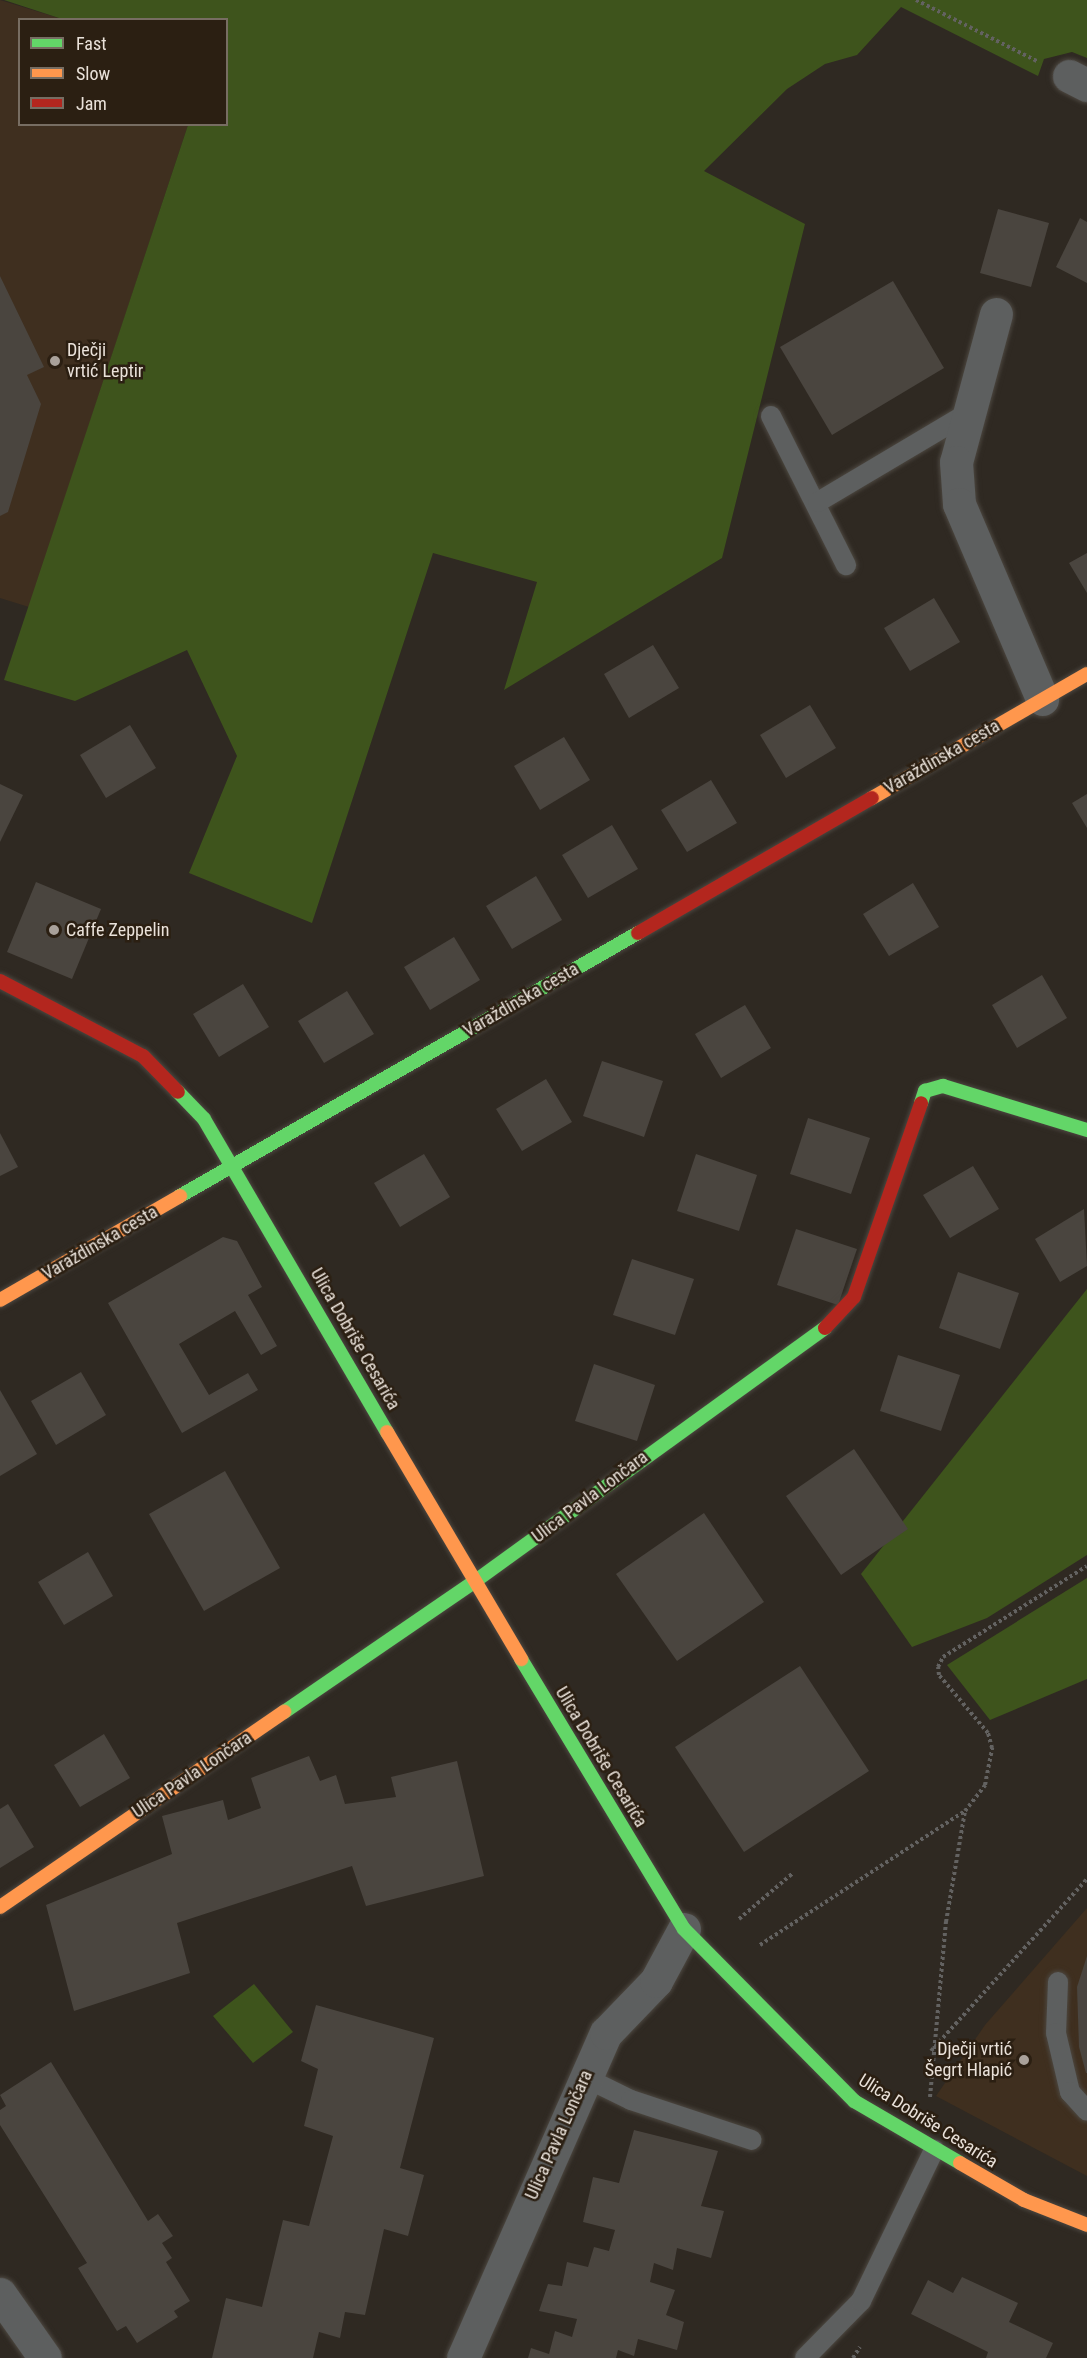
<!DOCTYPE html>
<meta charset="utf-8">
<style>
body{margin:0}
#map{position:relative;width:1087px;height:2358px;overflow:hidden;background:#2f2922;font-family:"Roboto Condensed",sans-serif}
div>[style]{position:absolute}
.built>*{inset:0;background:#3f2f1f}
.green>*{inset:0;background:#3e541c}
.building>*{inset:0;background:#4a453f}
.path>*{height:4px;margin-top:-2px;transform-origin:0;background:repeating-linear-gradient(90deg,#636261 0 3px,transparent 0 6px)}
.roads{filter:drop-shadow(0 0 2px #4c4740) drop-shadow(0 0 2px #4c4740)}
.lane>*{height:20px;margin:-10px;padding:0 10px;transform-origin:10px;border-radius:10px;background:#5d5f5f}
.street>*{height:33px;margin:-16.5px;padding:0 16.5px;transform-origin:16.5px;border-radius:16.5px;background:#5d5f5f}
.fast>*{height:14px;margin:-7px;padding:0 7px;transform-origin:7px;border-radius:7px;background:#63d668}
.slow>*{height:14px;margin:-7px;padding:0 7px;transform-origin:7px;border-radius:7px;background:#ff974d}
.jam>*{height:14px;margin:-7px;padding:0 7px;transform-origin:7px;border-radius:7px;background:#b3261e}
.dots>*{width:16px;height:16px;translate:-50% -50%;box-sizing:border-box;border:3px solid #2b1f12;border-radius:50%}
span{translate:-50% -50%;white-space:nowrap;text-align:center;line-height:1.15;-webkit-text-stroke:5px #2b1f12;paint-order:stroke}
.poi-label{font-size:18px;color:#eae2da}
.left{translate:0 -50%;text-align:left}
.right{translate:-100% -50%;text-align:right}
.street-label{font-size:18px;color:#eae2da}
.legend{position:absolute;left:18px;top:18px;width:210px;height:108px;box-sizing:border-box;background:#2b1f12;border:2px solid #776d62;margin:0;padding:8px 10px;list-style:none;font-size:18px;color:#eae2da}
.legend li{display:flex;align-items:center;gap:12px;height:30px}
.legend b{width:30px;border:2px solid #776d62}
</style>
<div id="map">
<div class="built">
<div style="clip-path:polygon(0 0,62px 19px,20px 20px,20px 124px,188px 125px,29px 607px,0 598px)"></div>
<div style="clip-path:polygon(1087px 1908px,1087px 2176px,936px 2096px,985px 2025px)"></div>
</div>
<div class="green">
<div style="clip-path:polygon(4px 0,1087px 0,1087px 58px,1072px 52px,1044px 59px,1038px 76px,901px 7px,857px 55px,825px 64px,787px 89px,704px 171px,805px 224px,722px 558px,504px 690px,537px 582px,433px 553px,312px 923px,189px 873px,237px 756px,187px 650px,75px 701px,4px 680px,188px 125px,226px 124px,226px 20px,62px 19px)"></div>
<div style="clip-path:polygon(1087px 1289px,1087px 1555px,987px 1618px,912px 1647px,861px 1574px)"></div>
<div style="clip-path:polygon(1087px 1578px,1087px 1679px,990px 1720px,947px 1665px)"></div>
<div style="clip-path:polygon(254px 1984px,293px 2032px,253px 2063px,213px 2016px)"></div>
</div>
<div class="building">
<div style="clip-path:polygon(998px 209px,1049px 223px,1031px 287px,980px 273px)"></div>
<div style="clip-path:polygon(1080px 218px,1087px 222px,1087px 283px,1056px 267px)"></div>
<div style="clip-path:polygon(0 276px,44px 367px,27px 375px,41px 404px,8px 512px,0 516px)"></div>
<div style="clip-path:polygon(893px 281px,944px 368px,832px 435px,780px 347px)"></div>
<div style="clip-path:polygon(1087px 553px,1087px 593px,1069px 563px)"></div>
<div style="clip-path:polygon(934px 598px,960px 642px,910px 671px,884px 628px)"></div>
<div style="clip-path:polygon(653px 645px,679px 688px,629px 718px,604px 674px)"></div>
<div style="clip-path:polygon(810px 705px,836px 748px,786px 778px,760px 735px)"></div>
<div style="clip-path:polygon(130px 725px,156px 768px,106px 798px,80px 755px)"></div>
<div style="clip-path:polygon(564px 737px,590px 780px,540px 810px,514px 766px)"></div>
<div style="clip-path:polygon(711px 780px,737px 823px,687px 852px,661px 810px)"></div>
<div style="clip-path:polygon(0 784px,23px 795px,0 842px)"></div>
<div style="clip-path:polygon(1087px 794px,1087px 828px,1072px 803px)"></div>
<div style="clip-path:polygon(612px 825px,638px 869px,588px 898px,562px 855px)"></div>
<div style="clip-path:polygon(536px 876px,562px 920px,512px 949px,486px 906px)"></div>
<div style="clip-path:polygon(36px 882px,101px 909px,72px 979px,7px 952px)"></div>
<div style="clip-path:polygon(913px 883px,939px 927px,889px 956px,863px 914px)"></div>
<div style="clip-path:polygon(454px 937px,480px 980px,430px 1010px,404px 967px)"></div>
<div style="clip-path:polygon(1042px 975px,1067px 1018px,1017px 1048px,992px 1005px)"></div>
<div style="clip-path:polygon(243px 984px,269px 1027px,219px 1057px,193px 1014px)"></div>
<div style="clip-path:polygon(347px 991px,374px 1034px,324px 1063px,298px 1021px)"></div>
<div style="clip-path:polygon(745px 1005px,771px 1048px,721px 1078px,695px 1034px)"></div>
<div style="clip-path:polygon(602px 1061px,663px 1081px,644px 1137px,583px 1116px)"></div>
<div style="clip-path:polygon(546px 1079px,572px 1122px,522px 1151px,496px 1109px)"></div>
<div style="clip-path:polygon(808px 1118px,870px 1138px,851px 1194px,790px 1174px)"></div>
<div style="clip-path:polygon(0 1133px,18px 1167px,0 1176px)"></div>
<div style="clip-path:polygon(424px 1154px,450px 1197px,400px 1227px,374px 1183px)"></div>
<div style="clip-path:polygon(696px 1154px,757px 1175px,739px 1231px,677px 1211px)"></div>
<div style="clip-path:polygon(973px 1166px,999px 1209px,950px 1238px,923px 1195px)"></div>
<div style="clip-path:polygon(1084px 1209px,1087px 1266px,1060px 1282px,1035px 1239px)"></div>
<div style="clip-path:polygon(796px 1229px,857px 1249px,838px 1305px,777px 1285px)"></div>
<div style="clip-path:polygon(223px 1237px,237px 1241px,262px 1287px,248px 1295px,277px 1346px,261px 1355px,235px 1311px,179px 1344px,209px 1395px,248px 1373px,258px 1390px,182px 1433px,108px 1303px)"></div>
<div style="clip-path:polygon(632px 1259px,694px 1279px,675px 1335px,613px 1315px)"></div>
<div style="clip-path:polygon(958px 1272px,1019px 1293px,1000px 1349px,939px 1328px)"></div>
<div style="clip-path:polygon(898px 1355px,960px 1375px,941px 1431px,880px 1411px)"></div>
<div style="clip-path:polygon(594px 1364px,655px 1385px,637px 1441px,575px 1421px)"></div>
<div style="clip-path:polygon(81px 1372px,106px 1415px,56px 1445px,31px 1401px)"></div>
<div style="clip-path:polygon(0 1390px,37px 1454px,0 1476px)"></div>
<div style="clip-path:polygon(854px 1449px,908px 1529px,841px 1575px,786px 1496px)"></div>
<div style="clip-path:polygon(225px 1471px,280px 1568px,204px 1611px,149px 1514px)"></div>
<div style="clip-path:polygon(704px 1513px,764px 1602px,677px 1661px,616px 1574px)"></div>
<div style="clip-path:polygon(88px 1552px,113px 1596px,64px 1625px,38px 1582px)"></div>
<div style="clip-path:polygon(800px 1666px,869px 1771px,744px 1852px,675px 1747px)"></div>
<div style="clip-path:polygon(104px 1734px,130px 1778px,80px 1807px,54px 1765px)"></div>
<div style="clip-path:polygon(309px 1756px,320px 1781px,336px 1775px,345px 1804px,396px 1797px,391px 1777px,457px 1761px,484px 1876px,366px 1906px,352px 1866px,177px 1923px,190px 1973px,74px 2011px,46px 1905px,172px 1854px,162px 1816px,223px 1800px,228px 1820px,261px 1808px,251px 1778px)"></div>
<div style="clip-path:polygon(8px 1804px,34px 1847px,0 1868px,0 1809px)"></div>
<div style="clip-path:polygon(1087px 1956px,1087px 2073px,1086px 2073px,1079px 2047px,1077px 1987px)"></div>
<div style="clip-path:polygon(316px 2005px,434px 2038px,400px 2168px,424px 2175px,408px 2236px,384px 2229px,365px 2315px,345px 2312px,340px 2338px,319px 2332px,313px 2358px,212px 2358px,226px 2298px,262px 2307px,283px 2220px,309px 2226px,333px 2136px,304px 2126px,318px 2069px,301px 2061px)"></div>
<div style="clip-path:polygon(51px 2062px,148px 2221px,158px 2214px,173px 2236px,162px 2243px,172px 2258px,166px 2262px,190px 2301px,174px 2311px,178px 2317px,137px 2343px,126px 2326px,117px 2331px,78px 2268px,87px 2263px,0 2125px,0 2110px,6px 2106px,0 2095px)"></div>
<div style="clip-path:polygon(634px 2130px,718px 2151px,701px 2206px,724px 2211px,711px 2258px,677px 2248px,673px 2270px,654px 2263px,650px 2282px,675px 2290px,666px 2315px,684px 2322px,677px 2350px,638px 2339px,634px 2356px,618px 2350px,616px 2358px,528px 2358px,531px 2348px,549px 2354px,555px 2331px,572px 2337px,577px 2319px,539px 2311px,548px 2284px,562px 2286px,567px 2262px,588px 2267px,594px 2247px,609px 2251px,615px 2230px,583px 2222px,593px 2177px,619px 2183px)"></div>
<div style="clip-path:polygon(962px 2277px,1018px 2303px,1009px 2322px,1053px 2343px,1046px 2358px,986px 2358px,988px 2352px,911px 2314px,928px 2280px,953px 2293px)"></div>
</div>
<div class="path">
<div style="left:916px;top:0;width:138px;rotate:26.8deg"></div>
<div style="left:739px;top:1919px;width:71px;rotate:-40.4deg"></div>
<div style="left:760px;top:1945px;width:245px;rotate:-33.2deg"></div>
<div style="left:965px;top:1811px;width:33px;rotate:-52deg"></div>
<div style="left:985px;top:1785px;width:38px;rotate:-79deg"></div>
<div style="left:992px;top:1748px;width:16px;rotate:-105deg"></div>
<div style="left:988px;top:1733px;width:76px;rotate:-130.2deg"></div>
<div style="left:939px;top:1675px;width:8px;rotate:-97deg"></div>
<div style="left:938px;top:1667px;width:11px;rotate:-63deg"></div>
<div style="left:943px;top:1657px;width:170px;rotate:-32.3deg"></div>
<div style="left:931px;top:2051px;width:232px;rotate:-47.8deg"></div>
<div style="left:930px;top:2097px;width:176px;rotate:-84.8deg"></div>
<div style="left:946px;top:1922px;width:113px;rotate:-80.3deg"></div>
<div style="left:853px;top:2358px;width:13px;rotate:-58deg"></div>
</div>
<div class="roads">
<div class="lane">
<div style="left:771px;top:416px;width:167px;rotate:63.3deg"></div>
<div style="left:818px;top:502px;width:174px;rotate:-30.7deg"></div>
<div style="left:1058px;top:1982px;width:51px;rotate:92.2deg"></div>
<div style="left:1056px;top:2033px;width:61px;rotate:76.7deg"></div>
<div style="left:1070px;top:2092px;width:25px;rotate:48deg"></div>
<div style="left:584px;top:2077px;width:52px;rotate:26.1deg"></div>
<div style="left:631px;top:2100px;width:127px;rotate:18.3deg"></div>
<div style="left:805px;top:2358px;width:80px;rotate:-45.5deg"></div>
<div style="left:861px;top:2301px;width:168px;rotate:-64.2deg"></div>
</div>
<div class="street">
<div style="left:1069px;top:76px;width:20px;rotate:27deg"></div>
<div style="left:996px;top:314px;width:153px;rotate:105.1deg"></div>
<div style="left:956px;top:462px;width:42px;rotate:85.9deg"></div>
<div style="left:959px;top:504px;width:212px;rotate:66.9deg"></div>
<div style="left:0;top:2294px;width:78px;rotate:54.9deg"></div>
<div style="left:463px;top:2358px;width:355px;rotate:-66.3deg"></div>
<div style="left:606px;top:2033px;width:72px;rotate:-46.1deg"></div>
<div style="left:656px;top:1981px;width:59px;rotate:-61.7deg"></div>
</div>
<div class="fast">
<div style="left:178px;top:1092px;width:37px;rotate:46deg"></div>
<div style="left:204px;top:1119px;width:363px;rotate:59.7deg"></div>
<div style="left:921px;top:1103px;width:13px;rotate:-72deg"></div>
<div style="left:925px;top:1091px;width:19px;rotate:-16deg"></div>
<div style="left:943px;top:1086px;width:151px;rotate:17deg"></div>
<div style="left:180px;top:1196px;width:528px;rotate:-29.87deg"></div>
<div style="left:521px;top:1659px;width:315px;rotate:58.9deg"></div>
<div style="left:684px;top:1929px;width:242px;rotate:45.3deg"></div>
<div style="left:854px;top:2101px;width:123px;rotate:30.3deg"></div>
<div style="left:284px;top:1712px;width:230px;rotate:-34.4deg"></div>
<div style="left:474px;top:1582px;width:433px;rotate:-35.9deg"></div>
</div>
<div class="slow">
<div style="left:872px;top:798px;width:248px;rotate:-30deg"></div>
<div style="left:0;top:1300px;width:208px;rotate:-30deg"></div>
<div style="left:387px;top:1432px;width:264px;rotate:59.4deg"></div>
<div style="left:0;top:1907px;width:345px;rotate:-34.5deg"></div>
<div style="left:960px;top:2163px;width:74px;rotate:30deg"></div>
<div style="left:1024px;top:2200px;width:68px;rotate:21.6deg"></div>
</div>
<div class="jam">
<div style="left:638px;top:933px;width:270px;rotate:-30deg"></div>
<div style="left:0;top:981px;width:161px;rotate:27.7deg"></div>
<div style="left:143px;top:1056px;width:50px;rotate:45.8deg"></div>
<div style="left:825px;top:1328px;width:42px;rotate:-46.9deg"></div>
<div style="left:854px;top:1297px;width:205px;rotate:-70.9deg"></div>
</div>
</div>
<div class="dots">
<div style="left:55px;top:361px;background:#a9a19a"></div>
<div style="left:54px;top:930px;background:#a9a19a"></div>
<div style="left:1024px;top:2060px;background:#a9a19a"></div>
</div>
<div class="poi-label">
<span class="left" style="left:67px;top:361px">Dječji<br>vrtić Leptir</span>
<span class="left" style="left:66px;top:930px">Caffe Zeppelin</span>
<span class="right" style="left:1012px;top:2060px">Dječji vrtić<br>Šegrt Hlapić</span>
</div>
<div class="street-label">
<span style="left:942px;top:757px;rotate:-30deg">Varaždinska cesta</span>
<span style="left:521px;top:1000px;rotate:-30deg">Varaždinska cesta</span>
<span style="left:100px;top:1243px;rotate:-30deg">Varaždinska cesta</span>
<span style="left:355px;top:1339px;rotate:60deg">Ulica Dobriše Cesarića</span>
<span style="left:590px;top:1497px;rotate:-37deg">Ulica Pavla Lončara</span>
<span style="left:601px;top:1757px;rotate:59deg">Ulica Dobriše Cesarića</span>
<span style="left:192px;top:1775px;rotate:-34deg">Ulica Pavla Lončara</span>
<span style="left:928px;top:2121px;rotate:32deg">Ulica Dobriše Cesarića</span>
<span style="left:559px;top:2135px;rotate:-66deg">Ulica Pavla Lončara</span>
</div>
<ul class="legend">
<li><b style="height:8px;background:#63d668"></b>Fast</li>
<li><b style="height:8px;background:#ff974d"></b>Slow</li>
<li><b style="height:8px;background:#b3261e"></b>Jam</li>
</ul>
</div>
